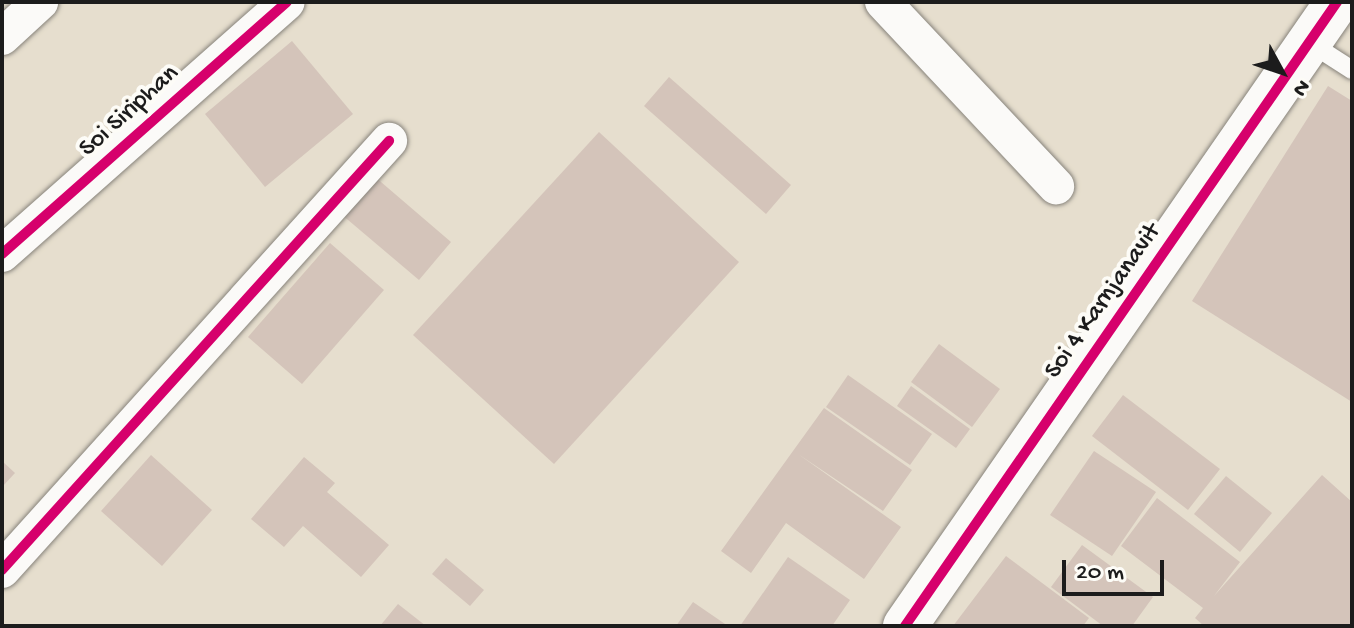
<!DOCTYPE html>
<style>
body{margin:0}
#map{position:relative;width:1354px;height:628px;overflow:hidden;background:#e6dece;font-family:"Gochi Hand",sans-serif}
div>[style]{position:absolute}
.building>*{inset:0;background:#d4c4ba}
.roads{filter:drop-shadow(0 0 2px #87837b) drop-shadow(0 0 2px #87837b)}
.service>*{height:18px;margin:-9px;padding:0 9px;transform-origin:9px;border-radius:9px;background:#fbfaf8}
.minor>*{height:36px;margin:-18px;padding:0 18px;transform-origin:18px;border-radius:18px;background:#fbfaf8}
.tertiary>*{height:44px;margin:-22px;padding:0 22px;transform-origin:22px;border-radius:22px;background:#fbfaf8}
.cycleway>*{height:10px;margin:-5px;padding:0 5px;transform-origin:5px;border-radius:5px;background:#d6006c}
span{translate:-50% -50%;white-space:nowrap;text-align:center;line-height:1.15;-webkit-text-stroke:8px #fdfcf7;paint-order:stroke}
.street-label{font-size:26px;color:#1c1c1c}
.frame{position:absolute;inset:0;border:4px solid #1c1c1c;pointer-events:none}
.north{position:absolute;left:1242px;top:32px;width:80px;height:80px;-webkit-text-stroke:6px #fdfcf7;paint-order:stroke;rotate:130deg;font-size:22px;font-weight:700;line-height:32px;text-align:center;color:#1c1c1c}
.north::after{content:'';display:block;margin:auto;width:28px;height:36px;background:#1c1c1c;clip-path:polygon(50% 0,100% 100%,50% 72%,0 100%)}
.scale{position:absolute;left:1062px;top:560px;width:102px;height:36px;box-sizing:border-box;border:4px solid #1c1c1c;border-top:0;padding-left:10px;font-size:24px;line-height:28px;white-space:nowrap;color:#1c1c1c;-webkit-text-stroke:6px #fdfcf7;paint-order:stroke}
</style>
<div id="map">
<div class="building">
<div style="clip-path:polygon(292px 41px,353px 114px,265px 187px,205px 114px)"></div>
<div style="clip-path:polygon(669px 77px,791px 185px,766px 214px,644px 106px)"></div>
<div style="clip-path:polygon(1328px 86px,1352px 101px,1352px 402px,1192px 301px)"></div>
<div style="clip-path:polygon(599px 132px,739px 262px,554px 464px,413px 335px)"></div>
<div style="clip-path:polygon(374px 176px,451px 242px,419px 280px,341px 214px)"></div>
<div style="clip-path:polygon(330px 243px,384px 290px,302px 384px,248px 337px)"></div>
<div style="clip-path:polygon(939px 344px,1000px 389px,972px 427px,911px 382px)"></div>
<div style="clip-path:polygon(848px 375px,932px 434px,910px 465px,826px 407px)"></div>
<div style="clip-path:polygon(911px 386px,970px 429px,956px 448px,897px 406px)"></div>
<div style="clip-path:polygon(1123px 395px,1220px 469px,1188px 510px,1092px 436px)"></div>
<div style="clip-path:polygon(824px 408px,912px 470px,883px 511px,798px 454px,901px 527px,864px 579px,786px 523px,751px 573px,721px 551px)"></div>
<div style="clip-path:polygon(1094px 451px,1156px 492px,1112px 556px,1050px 515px)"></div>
<div style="clip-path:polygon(151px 455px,212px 510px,162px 566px,101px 511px)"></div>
<div style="clip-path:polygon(304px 457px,335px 483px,327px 492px,389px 545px,361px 577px,303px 526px,284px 547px,251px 519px)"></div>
<div style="clip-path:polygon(2px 461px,15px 473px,2px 487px)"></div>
<div style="clip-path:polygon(1322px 475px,1352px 502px,1352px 626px,1204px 626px,1195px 618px,1203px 608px,1121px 546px,1157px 498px,1240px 562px,1214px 596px)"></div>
<div style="clip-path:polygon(1226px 476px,1272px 513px,1240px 552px,1194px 514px)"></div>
<div style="clip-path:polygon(1082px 545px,1153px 597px,1132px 626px,1103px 626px,1051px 587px)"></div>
<div style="clip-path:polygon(1006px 556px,1089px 618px,1083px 626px,953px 626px)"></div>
<div style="clip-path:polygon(788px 557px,850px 600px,832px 626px,740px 626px)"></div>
<div style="clip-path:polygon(446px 558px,484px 590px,470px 606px,432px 574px)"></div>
<div style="clip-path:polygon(693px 602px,728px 626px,676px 626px)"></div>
<div style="clip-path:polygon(398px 604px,426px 626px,380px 626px)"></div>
</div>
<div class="roads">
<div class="service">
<div style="left:1310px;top:43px;width:50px;rotate:32.7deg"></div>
</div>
<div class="minor">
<div style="left:883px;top:2px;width:253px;rotate:46.8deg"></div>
<div style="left:2px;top:37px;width:52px;rotate:-42.6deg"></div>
<div style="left:2px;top:254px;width:380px;rotate:-41.5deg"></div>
<div style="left:2px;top:570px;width:578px;rotate:-47.95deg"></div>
</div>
<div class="tertiary">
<div style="left:905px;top:626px;width:759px;rotate:-55.3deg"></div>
</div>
</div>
<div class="cycleway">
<div style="left:2px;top:254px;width:380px;rotate:-41.5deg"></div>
<div style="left:2px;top:570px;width:578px;rotate:-47.95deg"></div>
<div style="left:905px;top:626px;width:759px;rotate:-55.3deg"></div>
</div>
<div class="street-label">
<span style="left:130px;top:112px;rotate:-42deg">Soi Siriphan</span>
<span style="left:1104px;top:302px;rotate:-55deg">Soi 4 Karnjanavit</span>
</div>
<div class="frame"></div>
<div class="north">N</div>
<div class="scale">20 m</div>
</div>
